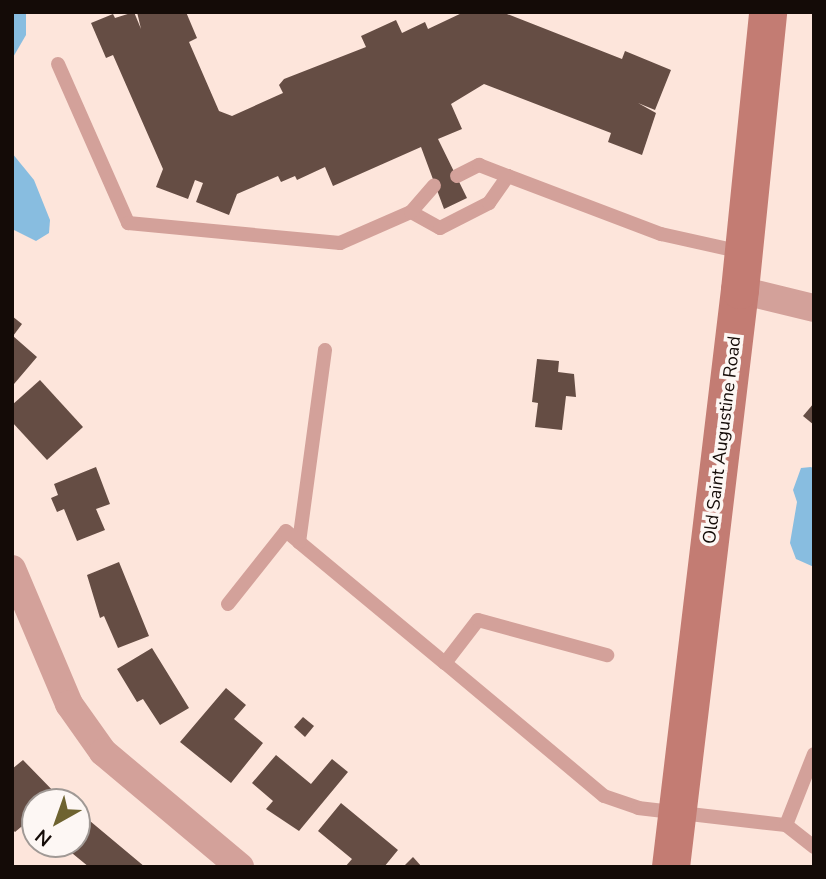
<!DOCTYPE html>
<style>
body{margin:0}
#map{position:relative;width:826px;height:879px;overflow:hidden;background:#fde5db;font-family:"Nunito Sans",sans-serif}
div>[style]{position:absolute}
.water>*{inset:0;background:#88bde0}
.building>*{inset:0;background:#654d44}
.service>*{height:14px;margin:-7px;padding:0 7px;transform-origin:7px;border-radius:7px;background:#d3a19a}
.minor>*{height:28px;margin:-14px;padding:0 14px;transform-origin:14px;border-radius:14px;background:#d3a19a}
.secondary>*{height:38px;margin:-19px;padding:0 19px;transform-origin:19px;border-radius:19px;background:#c37c73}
span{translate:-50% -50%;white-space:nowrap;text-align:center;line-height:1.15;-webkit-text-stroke:7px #fdf7f4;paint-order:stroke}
.street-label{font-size:18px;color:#140b07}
.frame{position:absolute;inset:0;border:14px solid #140b07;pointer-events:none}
.north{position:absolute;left:21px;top:788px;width:70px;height:70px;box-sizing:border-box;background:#fdf7f4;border:2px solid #a09995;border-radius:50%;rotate:220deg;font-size:19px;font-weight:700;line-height:28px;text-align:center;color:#140b07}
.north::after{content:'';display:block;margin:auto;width:24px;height:32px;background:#6e6330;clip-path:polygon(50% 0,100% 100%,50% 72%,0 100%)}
</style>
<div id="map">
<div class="water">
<div style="clip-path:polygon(12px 12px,26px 14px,26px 35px,12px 59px)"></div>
<div style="clip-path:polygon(12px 153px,34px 180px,50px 220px,49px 233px,36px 241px,12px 229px)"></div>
<div style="clip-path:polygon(811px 467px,814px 469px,814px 567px,796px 559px,790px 543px,797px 502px,793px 490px,801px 468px)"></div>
</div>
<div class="building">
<div style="clip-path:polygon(134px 12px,141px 29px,137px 12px,186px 12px,197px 38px,189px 42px,219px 111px,232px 116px,283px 93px,279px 85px,284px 79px,366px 47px,361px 36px,396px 20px,402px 33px,425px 22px,428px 29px,464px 12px,502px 12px,622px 59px,625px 51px,671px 70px,655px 110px,638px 103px,656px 113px,642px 155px,608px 142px,611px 133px,484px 84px,451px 104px,462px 129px,438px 139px,467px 198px,444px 209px,421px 147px,333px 186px,325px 167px,297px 180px,295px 176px,281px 182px,278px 176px,237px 194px,229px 215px,196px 202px,203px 183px,195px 180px,188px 199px,156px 187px,163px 169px,113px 55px,106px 58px,91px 23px,113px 14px,115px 18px)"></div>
<div style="clip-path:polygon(12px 316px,22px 324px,13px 336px,37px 357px,14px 384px,12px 383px)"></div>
<div style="clip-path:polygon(537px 359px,559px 361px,558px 372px,574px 374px,576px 397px,566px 396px,562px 430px,535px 427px,538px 403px,532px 402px)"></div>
<div style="clip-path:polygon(40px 380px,83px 427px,47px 460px,12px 422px,12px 405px)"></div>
<div style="clip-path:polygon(814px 403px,814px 425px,803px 416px)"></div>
<div style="clip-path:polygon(96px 467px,110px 504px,96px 509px,105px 530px,77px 541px,64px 509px,57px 512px,51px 498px,58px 495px,54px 484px)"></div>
<div style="clip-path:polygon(119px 562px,149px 636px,118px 648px,104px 616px,100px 618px,87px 575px)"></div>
<div style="clip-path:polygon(152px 648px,189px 708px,160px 725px,143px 699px,137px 702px,117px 669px)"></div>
<div style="clip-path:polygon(226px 688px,246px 705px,234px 719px,263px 743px,231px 783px,180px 742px)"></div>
<div style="clip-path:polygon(303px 717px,314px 726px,305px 737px,294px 727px)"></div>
<div style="clip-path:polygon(276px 755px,311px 784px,332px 759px,348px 772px,299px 831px,266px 809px,273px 801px,252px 783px)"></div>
<div style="clip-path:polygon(23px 760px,61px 799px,35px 802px,35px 832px,27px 822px,15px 832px,12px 829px,12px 769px)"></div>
<div style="clip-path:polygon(341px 803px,398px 850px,384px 867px,345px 867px,352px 859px,318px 831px)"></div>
<div style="clip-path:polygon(90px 821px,145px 867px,89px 867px,67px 849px,77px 844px)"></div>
<div style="clip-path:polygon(413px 857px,422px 867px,403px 867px)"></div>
</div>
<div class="service">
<div style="left:58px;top:64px;width:174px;rotate:66.2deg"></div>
<div style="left:128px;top:223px;width:213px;rotate:5.4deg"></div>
<div style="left:340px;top:243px;width:77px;rotate:-23.6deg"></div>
<div style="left:411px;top:212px;width:33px;rotate:29deg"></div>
<div style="left:440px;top:228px;width:55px;rotate:-27deg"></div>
<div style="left:489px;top:203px;width:33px;rotate:-55deg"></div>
<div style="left:508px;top:176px;width:164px;rotate:20.8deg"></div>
<div style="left:661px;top:234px;width:83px;rotate:12.5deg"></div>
<div style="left:457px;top:176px;width:25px;rotate:-27deg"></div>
<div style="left:479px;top:165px;width:31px;rotate:21deg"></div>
<div style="left:411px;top:212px;width:35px;rotate:-49deg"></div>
<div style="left:325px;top:350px;width:194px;rotate:97.7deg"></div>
<div style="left:299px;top:542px;width:190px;rotate:39.7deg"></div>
<div style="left:445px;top:663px;width:54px;rotate:-52.5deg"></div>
<div style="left:478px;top:620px;width:134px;rotate:15.2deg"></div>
<div style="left:228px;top:604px;width:93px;rotate:-51.5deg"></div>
<div style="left:286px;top:531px;width:17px;rotate:40deg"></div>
<div style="left:445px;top:663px;width:207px;rotate:39.9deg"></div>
<div style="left:604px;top:796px;width:36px;rotate:19deg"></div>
<div style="left:638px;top:808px;width:149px;rotate:6.6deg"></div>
<div style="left:786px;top:825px;width:36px;rotate:38deg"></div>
<div style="left:786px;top:825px;width:76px;rotate:-68.5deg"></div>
</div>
<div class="minor">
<div style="left:740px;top:290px;width:76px;rotate:13.7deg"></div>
<div style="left:12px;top:569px;width:147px;rotate:67.1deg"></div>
<div style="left:69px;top:704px;width:59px;rotate:54.7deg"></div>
<div style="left:103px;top:752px;width:179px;rotate:40deg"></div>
</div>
<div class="secondary">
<div style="left:671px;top:867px;width:581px;rotate:-83.18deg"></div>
<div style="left:740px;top:290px;width:279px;rotate:-84.2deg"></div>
</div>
<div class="street-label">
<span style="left:722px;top:440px;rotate:-83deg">Old Saint Augustine Road</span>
</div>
<div class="frame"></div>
<div class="north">N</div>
</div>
